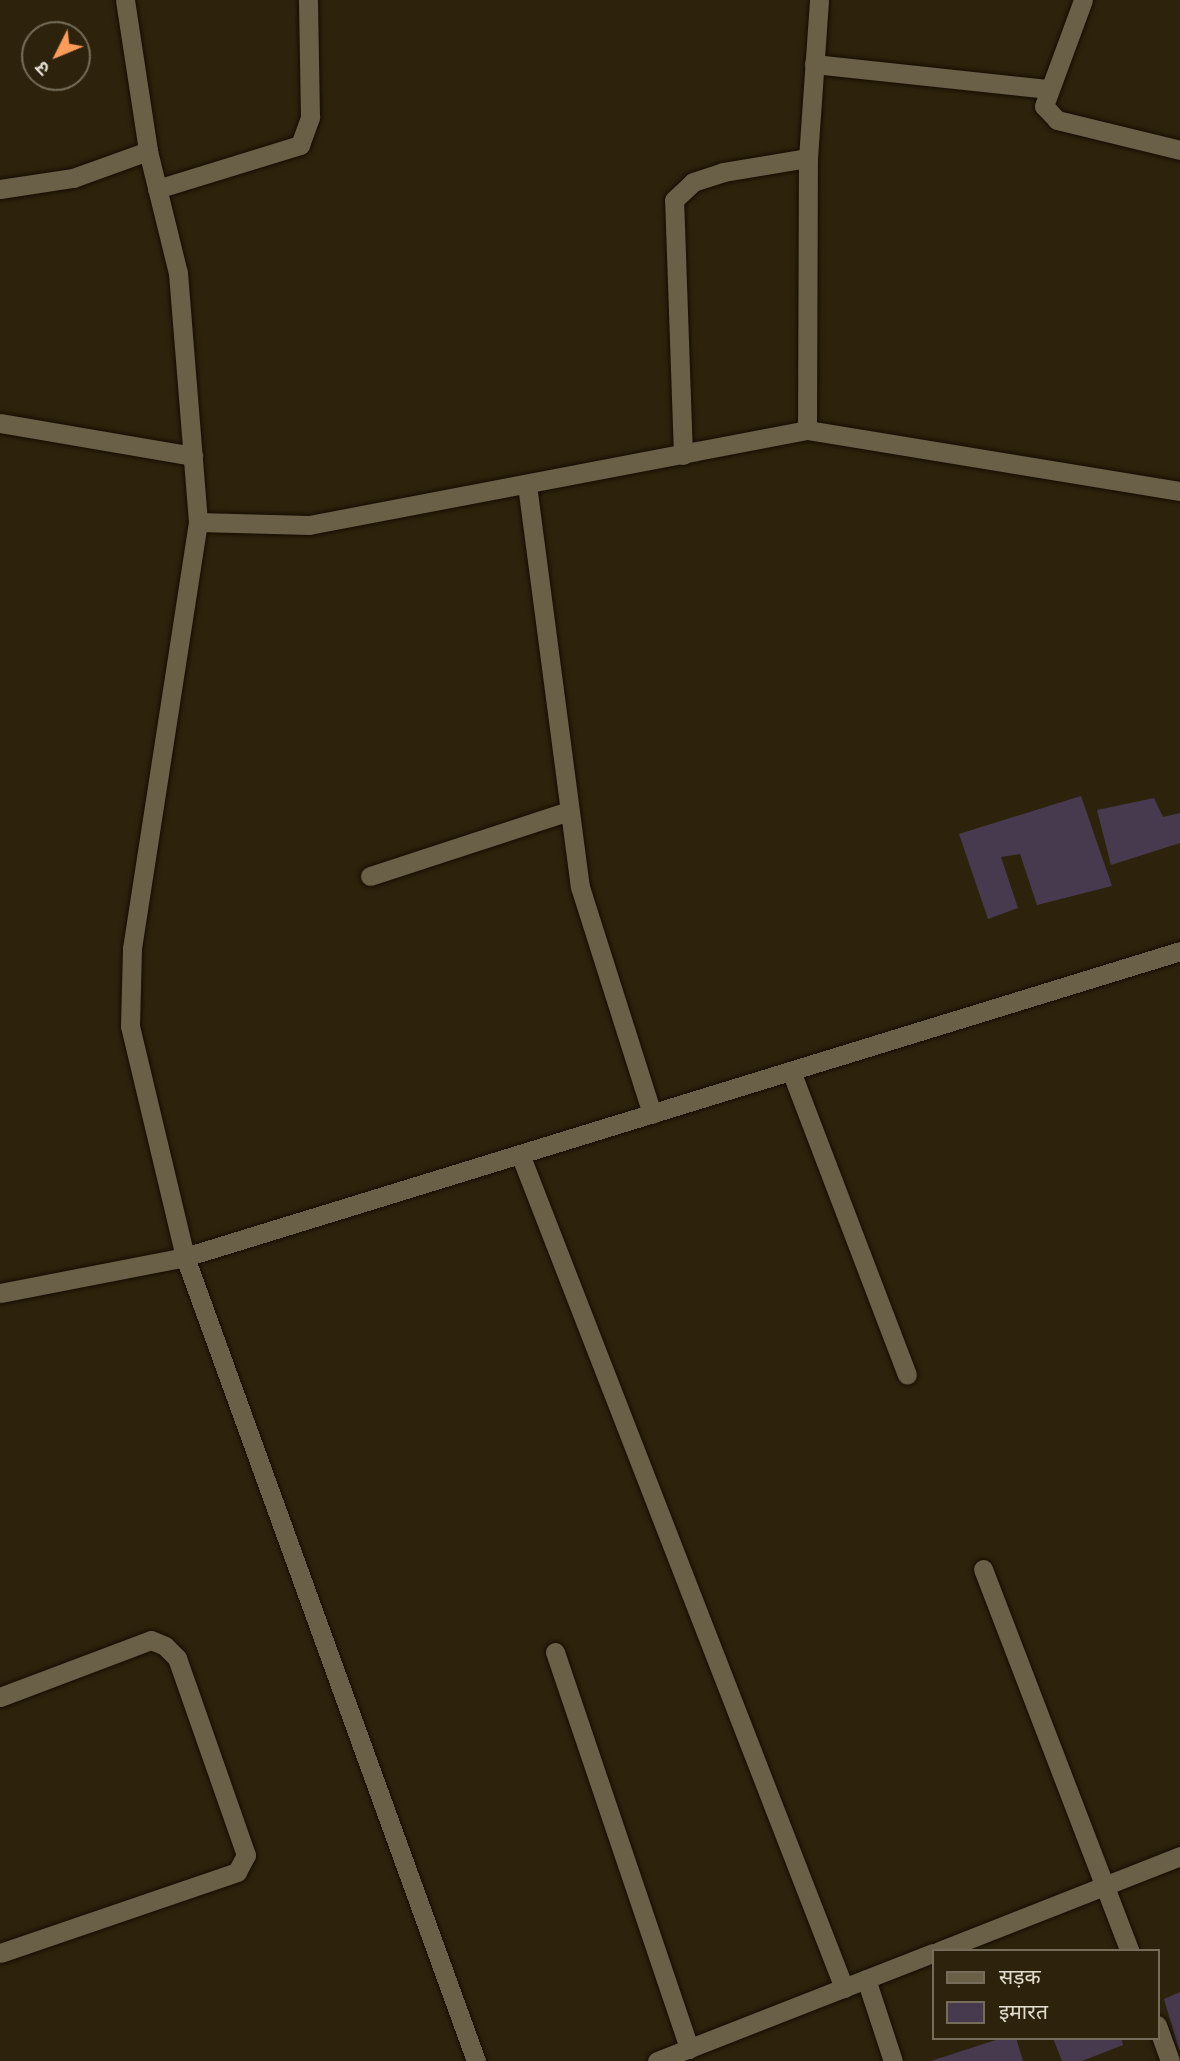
<!DOCTYPE html>
<meta charset="utf-8">
<style>
body{margin:0}
#map{position:relative;width:1180px;height:2061px;overflow:hidden;background:#2d230c;font-family:"Open Sans","Noto Sans Devanagari",sans-serif}
div>[style]{position:absolute}
.building>*{inset:0;background:#473a4e}
.roads{filter:drop-shadow(0 0 2px #150c00) drop-shadow(0 0 2px #150c00)}
.minor>*{height:19px;margin:-9.5px;padding:0 9.5px;transform-origin:9.5px;border-radius:9.5px;background:#6a5f47}
.tertiary>*{height:19px;margin:-9.5px;padding:0 9.5px;transform-origin:9.5px;border-radius:9.5px;background:#6a5f47}
span{translate:-50% -50%;white-space:nowrap;text-align:center;line-height:1.15;-webkit-text-stroke:6px #2d230c;paint-order:stroke}
.legend{position:absolute;left:932px;top:1949px;width:228px;height:91px;box-sizing:border-box;background:#2d230c;border:2px solid #756d5a;margin:0;padding:9px 12px;list-style:none;font-size:21px;color:#e2dcce}
.legend li{display:flex;align-items:center;gap:14px;height:35px}
.legend b{width:35px;border:2px solid #756d5a}
.north{position:absolute;left:21px;top:21px;width:70px;height:70px;box-sizing:border-box;background:#2d230c;border:2px solid #756d5a;border-radius:50%;rotate:227deg;font-size:19px;font-weight:700;line-height:28px;text-align:center;color:#e2dcce}
.north::after{content:'';display:block;margin:auto;width:24px;height:32px;background:#ff9b59;clip-path:polygon(50% 0,100% 100%,50% 72%,0 100%)}
</style>
<div id="map">
<div class="building">
<div style="clip-path:polygon(1081px 796px,1112px 886px,1037px 905px,1020px 854px,1001px 857px,1018px 908px,988px 919px,959px 834px)"></div>
<div style="clip-path:polygon(1154px 798px,1163px 817px,1180px 813px,1180px 843px,1111px 865px,1097px 810px)"></div>
<div style="clip-path:polygon(1180px 1992px,1180px 2050px,1179px 2050px,1164px 1999px)"></div>
<div style="clip-path:polygon(1002px 2038px,1016px 2038px,1023px 2061px,931px 2061px)"></div>
<div style="clip-path:polygon(1053px 2038px,1121px 2038px,1123px 2045px,1082px 2061px,1062px 2061px)"></div>
</div>
<div class="roads">
<div class="minor">
<div style="left:1083px;top:0;width:113px;rotate:110.2deg"></div>
<div style="left:1044px;top:106px;width:19px;rotate:47deg"></div>
<div style="left:1057px;top:120px;width:127px;rotate:13.7deg"></div>
<div style="left:814px;top:64px;width:234px;rotate:6.1deg"></div>
<div style="left:0;top:189px;width:74px;rotate:-8.6deg"></div>
<div style="left:73px;top:178px;width:80px;rotate:-19.8deg"></div>
<div style="left:157px;top:189px;width:150px;rotate:-17.1deg"></div>
<div style="left:300px;top:145px;width:30px;rotate:-70deg"></div>
<div style="left:310px;top:117px;width:117px;rotate:-91deg"></div>
<div style="left:0;top:423px;width:196px;rotate:9.7deg"></div>
<div style="left:807px;top:430px;width:272px;rotate:-89.8deg"></div>
<div style="left:808px;top:158px;width:158px;rotate:-86deg"></div>
<div style="left:683px;top:455px;width:255px;rotate:-92deg"></div>
<div style="left:674px;top:200px;width:26px;rotate:-43deg"></div>
<div style="left:693px;top:182px;width:32px;rotate:-18deg"></div>
<div style="left:723px;top:172px;width:86px;rotate:-9.4deg"></div>
<div style="left:527px;top:485px;width:405px;rotate:82.5deg"></div>
<div style="left:580px;top:887px;width:238px;rotate:72.4deg"></div>
<div style="left:198px;top:522px;width:111px;rotate:1.5deg"></div>
<div style="left:309px;top:525px;width:507px;rotate:-10.8deg"></div>
<div style="left:807px;top:430px;width:378px;rotate:9.3deg"></div>
<div style="left:370px;top:876px;width:209px;rotate:-18.1deg"></div>
<div style="left:791px;top:1071px;width:325px;rotate:69.1deg"></div>
<div style="left:520px;top:1154px;width:895px;rotate:68.77deg"></div>
<div style="left:185px;top:1257px;width:855px;rotate:70.1deg"></div>
<div style="left:983px;top:1569px;width:409px;rotate:69deg"></div>
<div style="left:555px;top:1652px;width:419px;rotate:71.3deg"></div>
<div style="left:0;top:1697px;width:161px;rotate:-20.7deg"></div>
<div style="left:151px;top:1640px;width:15px;rotate:23deg"></div>
<div style="left:165px;top:1646px;width:17px;rotate:45deg"></div>
<div style="left:177px;top:1658px;width:209px;rotate:70.7deg"></div>
<div style="left:246px;top:1855px;width:19px;rotate:118deg"></div>
<div style="left:237px;top:1872px;width:250px;rotate:161.1deg"></div>
<div style="left:939px;top:1951px;width:259px;rotate:-21.5deg"></div>
<div style="left:866px;top:1979px;width:86px;rotate:71.8deg"></div>
<div style="left:1157px;top:2025px;width:38px;rotate:70deg"></div>
<div style="left:657px;top:2061px;width:296px;rotate:-21.4deg"></div>
</div>
<div class="tertiary">
<div style="left:125px;top:0;width:153px;rotate:81.3deg"></div>
<div style="left:148px;top:151px;width:126px;rotate:76.2deg"></div>
<div style="left:178px;top:273px;width:250px;rotate:85.4deg"></div>
<div style="left:198px;top:522px;width:432px;rotate:98.8deg"></div>
<div style="left:132px;top:949px;width:77px;rotate:91.5deg"></div>
<div style="left:130px;top:1026px;width:237px;rotate:76.6deg"></div>
<div style="left:0;top:1293px;width:188px;rotate:-11deg"></div>
<div style="left:185px;top:1257px;width:1041px;rotate:-17.09deg"></div>
</div>
</div>
<ul class="legend">
<li><b style="height:9px;background:#6a5f47"></b>सड़क</li>
<li><b style="height:19px;background:#473a4e"></b>इमारत</li>
</ul>
<div class="north">उ</div>
</div>
